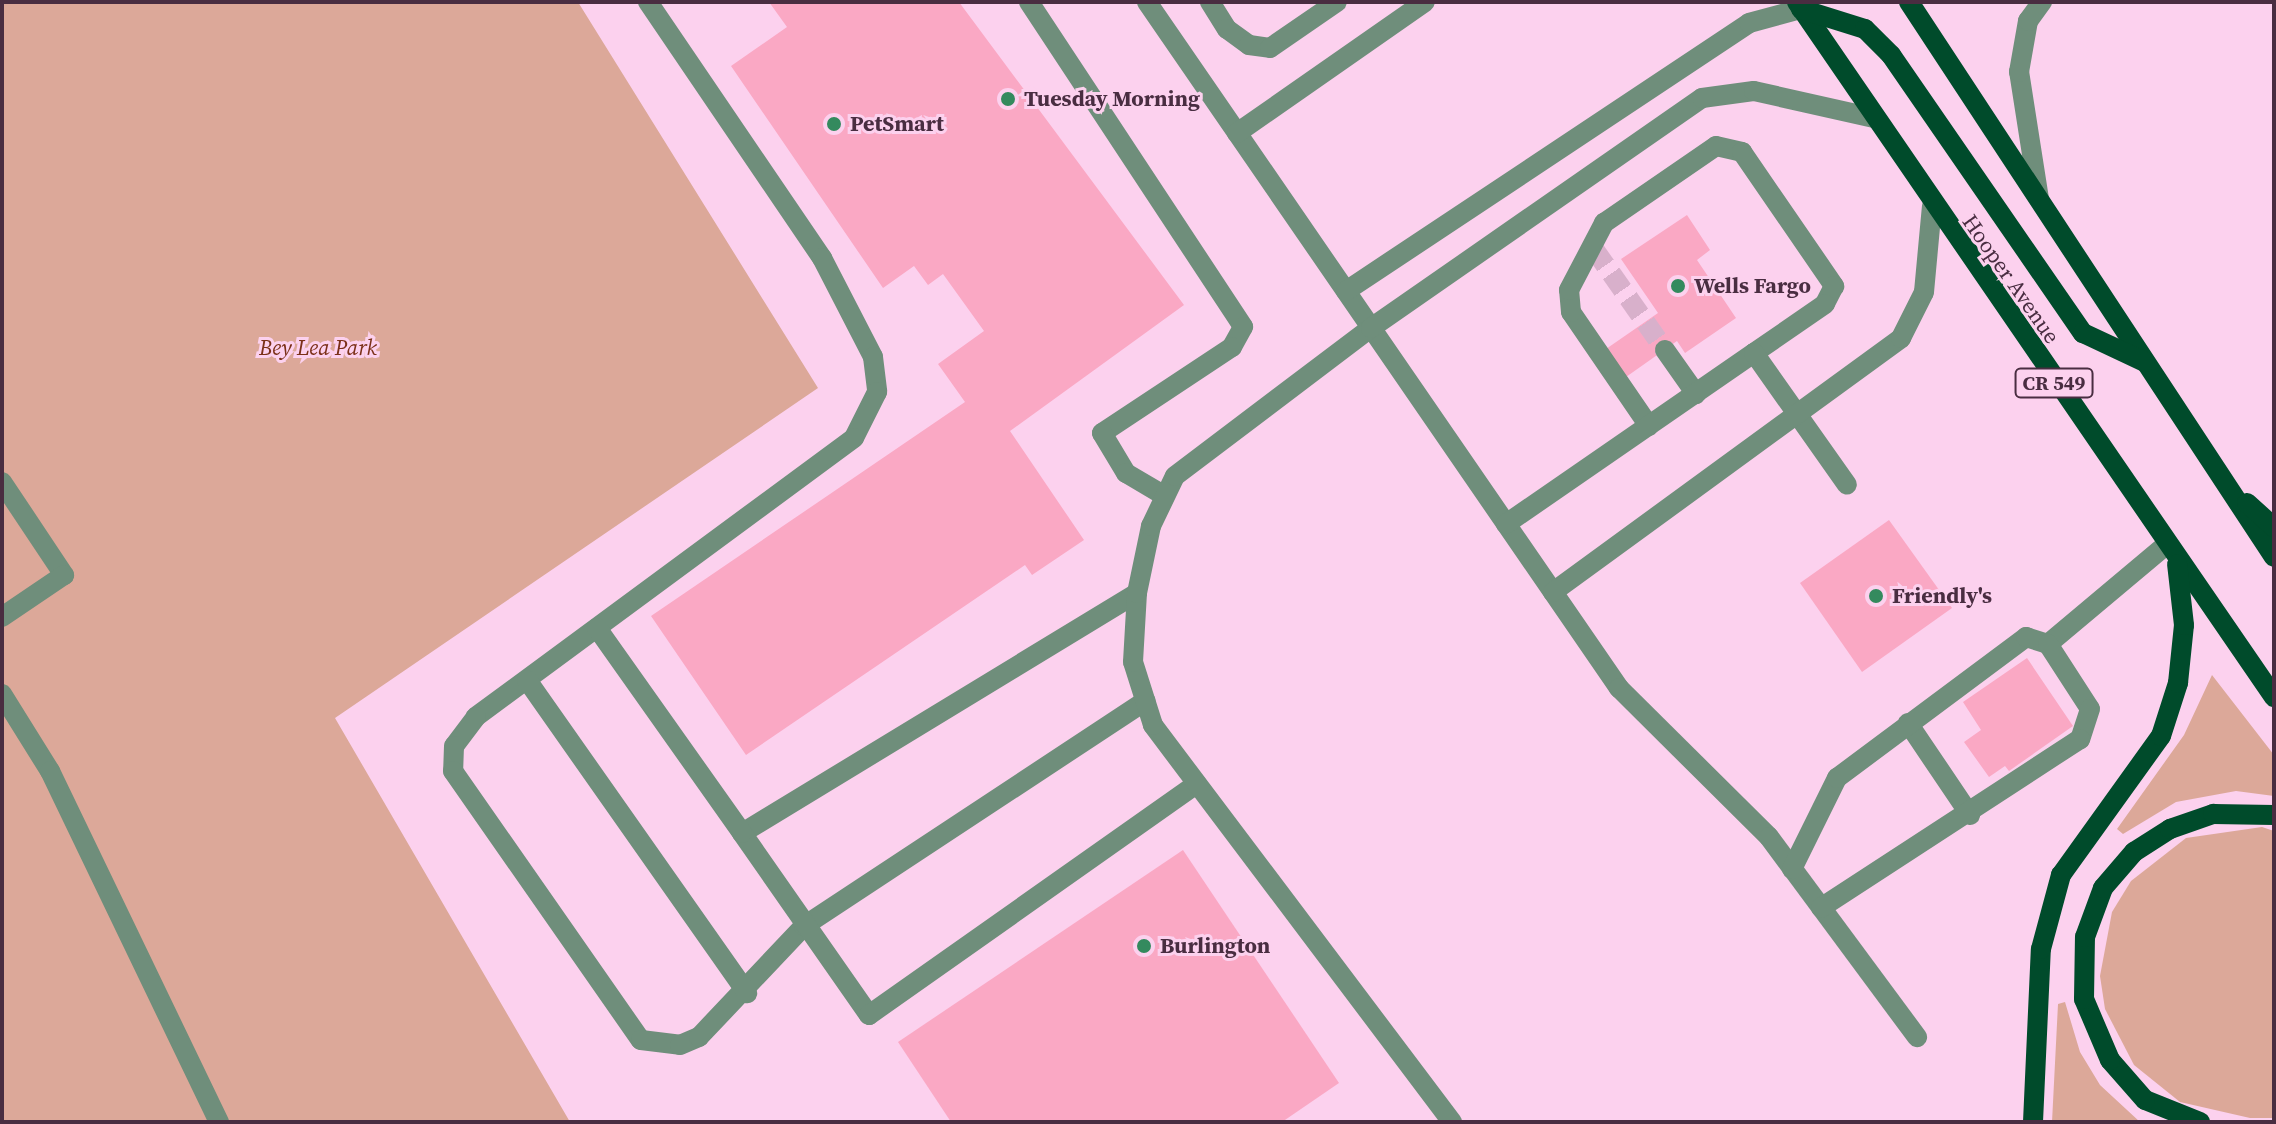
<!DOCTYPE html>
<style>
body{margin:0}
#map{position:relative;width:2276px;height:1124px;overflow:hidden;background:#fcd1ee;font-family:"Source Serif 4",serif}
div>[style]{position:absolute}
.green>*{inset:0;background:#dca899}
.building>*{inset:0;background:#faa8c4}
.minor-tunnel>*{height:20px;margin-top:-10px;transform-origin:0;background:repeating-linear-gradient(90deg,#d8b0cb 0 20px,transparent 0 30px)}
.minor>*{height:20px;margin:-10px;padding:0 10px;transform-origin:10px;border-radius:10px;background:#6f8e7b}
.major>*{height:20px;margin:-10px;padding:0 10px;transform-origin:10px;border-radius:10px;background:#004b2b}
.dots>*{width:22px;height:22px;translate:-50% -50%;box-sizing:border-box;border:4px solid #fcd1ee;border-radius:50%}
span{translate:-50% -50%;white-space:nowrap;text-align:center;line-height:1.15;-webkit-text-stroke:6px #fcd1ee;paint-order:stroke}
.shield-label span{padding:2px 6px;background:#fcd1ee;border:2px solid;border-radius:6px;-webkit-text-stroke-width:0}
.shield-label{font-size:20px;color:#492d41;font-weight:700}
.poi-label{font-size:22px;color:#492d41;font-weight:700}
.left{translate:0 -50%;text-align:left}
.street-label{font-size:22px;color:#492d41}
.park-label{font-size:22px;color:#7b3018;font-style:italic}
.frame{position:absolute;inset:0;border:4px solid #492d41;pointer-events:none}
</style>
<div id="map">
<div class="green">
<div style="clip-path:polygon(2px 2px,578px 2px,818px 388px,335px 718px,570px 1122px,2px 1122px)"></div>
<div style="clip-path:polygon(2212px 675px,2274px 755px,2274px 796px,2236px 791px,2176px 802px,2123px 834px,2117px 829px,2184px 735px)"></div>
<div style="clip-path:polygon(2262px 827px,2274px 831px,2274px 1118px,2250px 1118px,2180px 1102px,2134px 1065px,2105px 1009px,2100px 976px,2112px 912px,2131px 881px,2186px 838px)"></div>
<div style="clip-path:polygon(2065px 1002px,2080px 1052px,2100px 1085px,2140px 1122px,2052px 1122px,2058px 1004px)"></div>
</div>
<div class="building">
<div style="clip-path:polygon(769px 2px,959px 2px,1184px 305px,1010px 431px,1084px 540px,1032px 575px,1025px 565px,746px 755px,651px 616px,965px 402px,938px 364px,984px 331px,943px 274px,928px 285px,914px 266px,883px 288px,731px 66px,787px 27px)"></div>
<div style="clip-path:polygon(1687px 215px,1710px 250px,1697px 260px,1736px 318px,1685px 353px,1677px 341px,1626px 377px,1606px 349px,1658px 313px,1621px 259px)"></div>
<div style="clip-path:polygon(1889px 520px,1952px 608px,1862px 672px,1800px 583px)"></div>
<div style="clip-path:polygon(2027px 658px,2073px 726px,2009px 771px,2005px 766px,1989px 777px,1964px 742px,1981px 730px,1963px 702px)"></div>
<div style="clip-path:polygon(1183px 850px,1339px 1083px,1282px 1122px,951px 1122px,898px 1042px)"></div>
</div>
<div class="minor-tunnel">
<div style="left:1594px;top:249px;width:123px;rotate:54.9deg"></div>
</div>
<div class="minor">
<div style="left:648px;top:2px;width:310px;rotate:55.8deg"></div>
<div style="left:822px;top:258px;width:111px;rotate:62.7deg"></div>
<div style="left:873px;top:357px;width:35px;rotate:83deg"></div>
<div style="left:877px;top:392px;width:51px;rotate:116.6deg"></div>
<div style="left:854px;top:438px;width:470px;rotate:143.6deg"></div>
<div style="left:476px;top:717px;width:36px;rotate:127deg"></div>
<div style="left:454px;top:746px;width:25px;rotate:92deg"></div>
<div style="left:453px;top:771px;width:328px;rotate:55.1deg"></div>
<div style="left:641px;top:1040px;width:39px;rotate:7deg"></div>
<div style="left:680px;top:1045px;width:21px;rotate:-23deg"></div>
<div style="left:699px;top:1037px;width:153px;rotate:-46.6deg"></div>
<div style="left:804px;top:926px;width:409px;rotate:-33.4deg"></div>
<div style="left:1029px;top:2px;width:389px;rotate:56.6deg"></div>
<div style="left:1243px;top:327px;width:23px;rotate:119deg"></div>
<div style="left:1232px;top:347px;width:156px;rotate:146.5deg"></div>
<div style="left:1102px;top:433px;width:47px;rotate:59deg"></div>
<div style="left:1126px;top:473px;width:45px;rotate:30.5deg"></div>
<div style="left:1147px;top:2px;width:833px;rotate:55.47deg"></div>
<div style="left:1619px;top:688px;width:211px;rotate:44.8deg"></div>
<div style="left:1769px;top:837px;width:249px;rotate:53.5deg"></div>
<div style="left:1210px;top:2px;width:32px;rotate:58deg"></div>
<div style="left:1227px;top:29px;width:27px;rotate:36deg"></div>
<div style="left:1249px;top:45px;width:21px;rotate:8deg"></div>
<div style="left:1270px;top:48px;width:81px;rotate:-34.5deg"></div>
<div style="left:1237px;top:133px;width:229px;rotate:-34.9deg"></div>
<div style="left:2039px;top:199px;width:129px;rotate:-98.9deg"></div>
<div style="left:2019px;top:72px;width:52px;rotate:-80deg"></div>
<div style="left:2028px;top:21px;width:24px;rotate:-54deg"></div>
<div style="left:1346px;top:291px;width:484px;rotate:-33.6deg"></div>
<div style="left:1749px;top:23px;width:54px;rotate:-15.1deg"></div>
<div style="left:1665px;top:350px;width:54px;rotate:54.8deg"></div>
<div style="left:1649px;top:426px;width:138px;rotate:-124.4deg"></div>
<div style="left:1571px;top:312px;width:22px;rotate:-95deg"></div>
<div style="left:1569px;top:290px;width:76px;rotate:-62.4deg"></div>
<div style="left:1604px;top:223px;width:136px;rotate:-34.5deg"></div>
<div style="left:1716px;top:146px;width:27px;rotate:13deg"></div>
<div style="left:1742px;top:152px;width:163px;rotate:55.5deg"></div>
<div style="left:1834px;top:286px;width:20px;rotate:117deg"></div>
<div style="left:1825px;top:304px;width:86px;rotate:145.4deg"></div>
<div style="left:2px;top:482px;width:112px;rotate:56.3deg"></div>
<div style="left:64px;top:575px;width:75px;rotate:145.9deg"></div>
<div style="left:1506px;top:524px;width:301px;rotate:-34.6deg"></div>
<div style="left:1754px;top:353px;width:161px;rotate:54.8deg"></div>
<div style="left:1553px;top:592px;width:431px;rotate:-36.1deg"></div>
<div style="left:1901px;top:338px;width:51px;rotate:-63.4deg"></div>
<div style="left:1924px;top:292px;width:86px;rotate:-84.7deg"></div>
<div style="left:1137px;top:593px;width:462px;rotate:148.7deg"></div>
<div style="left:742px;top:833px;width:222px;rotate:55.1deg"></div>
<div style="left:869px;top:1015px;width:401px;rotate:-35.2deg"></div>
<div style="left:597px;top:628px;width:251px;rotate:54.7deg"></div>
<div style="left:2048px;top:644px;width:154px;rotate:-40deg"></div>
<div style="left:527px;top:680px;width:383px;rotate:54.9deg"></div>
<div style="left:2px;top:694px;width:91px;rotate:58.1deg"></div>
<div style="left:50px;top:771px;width:390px;rotate:64.3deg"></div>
<div style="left:1908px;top:723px;width:111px;rotate:56deg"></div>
<div style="left:1792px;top:869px;width:102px;rotate:-63.7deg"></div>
<div style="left:1837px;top:778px;width:236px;rotate:-36.7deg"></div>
<div style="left:2026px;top:637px;width:23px;rotate:18deg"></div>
<div style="left:2048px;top:644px;width:77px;rotate:57.1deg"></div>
<div style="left:2090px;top:709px;width:32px;rotate:108deg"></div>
<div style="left:2080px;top:739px;width:309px;rotate:146.9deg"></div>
<div style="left:1452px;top:1122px;width:497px;rotate:-127deg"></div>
<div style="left:1153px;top:725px;width:66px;rotate:-107.6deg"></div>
<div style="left:1133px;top:662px;width:69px;rotate:-86.7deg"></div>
<div style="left:1137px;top:593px;width:68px;rotate:-78.2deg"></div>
<div style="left:1151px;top:526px;width:55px;rotate:-64.4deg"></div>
<div style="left:1175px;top:476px;width:246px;rotate:-37.1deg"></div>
<div style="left:1371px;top:328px;width:403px;rotate:-34.8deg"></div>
<div style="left:1702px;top:98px;width:52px;rotate:-7.7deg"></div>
<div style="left:1754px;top:91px;width:123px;rotate:12.7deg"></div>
</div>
<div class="major">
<div style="left:1797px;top:2px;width:843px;rotate:55.54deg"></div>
<div style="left:1909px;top:2px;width:664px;rotate:56.67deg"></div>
<div style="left:1801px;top:9px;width:67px;rotate:17.4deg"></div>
<div style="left:1865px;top:29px;width:37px;rotate:45deg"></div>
<div style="left:1891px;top:55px;width:338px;rotate:55.4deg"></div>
<div style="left:2083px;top:333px;width:68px;rotate:25.1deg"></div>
<div style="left:2247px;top:503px;width:36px;rotate:42deg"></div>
<div style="left:2033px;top:1122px;width:173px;rotate:-87.4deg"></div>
<div style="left:2041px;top:949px;width:77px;rotate:-74.9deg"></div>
<div style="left:2061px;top:875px;width:171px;rotate:-54.3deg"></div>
<div style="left:2161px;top:736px;width:56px;rotate:-72.2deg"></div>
<div style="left:2178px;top:683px;width:58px;rotate:-84.1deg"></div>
<div style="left:2184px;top:625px;width:61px;rotate:-96.5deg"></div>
<div style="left:2200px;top:1122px;width:59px;rotate:-158.2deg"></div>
<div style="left:2145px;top:1100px;width:53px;rotate:-131.2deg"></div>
<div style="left:2110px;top:1060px;width:66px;rotate:-113.1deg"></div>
<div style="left:2084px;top:999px;width:62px;rotate:-89.1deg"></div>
<div style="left:2085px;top:937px;width:52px;rotate:-69.8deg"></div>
<div style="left:2103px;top:888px;width:48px;rotate:-49.3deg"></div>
<div style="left:2134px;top:852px;width:43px;rotate:-32.6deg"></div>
<div style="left:2170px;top:829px;width:46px;rotate:-19.2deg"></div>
<div style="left:2213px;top:814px;width:61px;rotate:0.9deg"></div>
</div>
<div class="dots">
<div style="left:1008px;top:99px;background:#348a5e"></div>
<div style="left:834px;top:124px;background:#348a5e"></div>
<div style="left:1678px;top:286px;background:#348a5e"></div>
<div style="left:1876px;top:596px;background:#348a5e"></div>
<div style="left:1144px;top:946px;background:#348a5e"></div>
</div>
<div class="shield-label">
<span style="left:2054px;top:383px">CR 549</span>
</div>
<div class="poi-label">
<span class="left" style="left:1024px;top:99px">Tuesday Morning</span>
<span class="left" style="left:850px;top:124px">PetSmart</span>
<span class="left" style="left:1694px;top:286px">Wells Fargo</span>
<span class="left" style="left:1892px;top:596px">Friendly's</span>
<span class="left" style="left:1160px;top:946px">Burlington</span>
</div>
<div class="street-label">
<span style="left:2011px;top:279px;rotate:55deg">Hooper Avenue</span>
</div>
<div class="park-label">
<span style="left:318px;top:348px">Bey Lea Park</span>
</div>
<div class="frame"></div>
</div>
